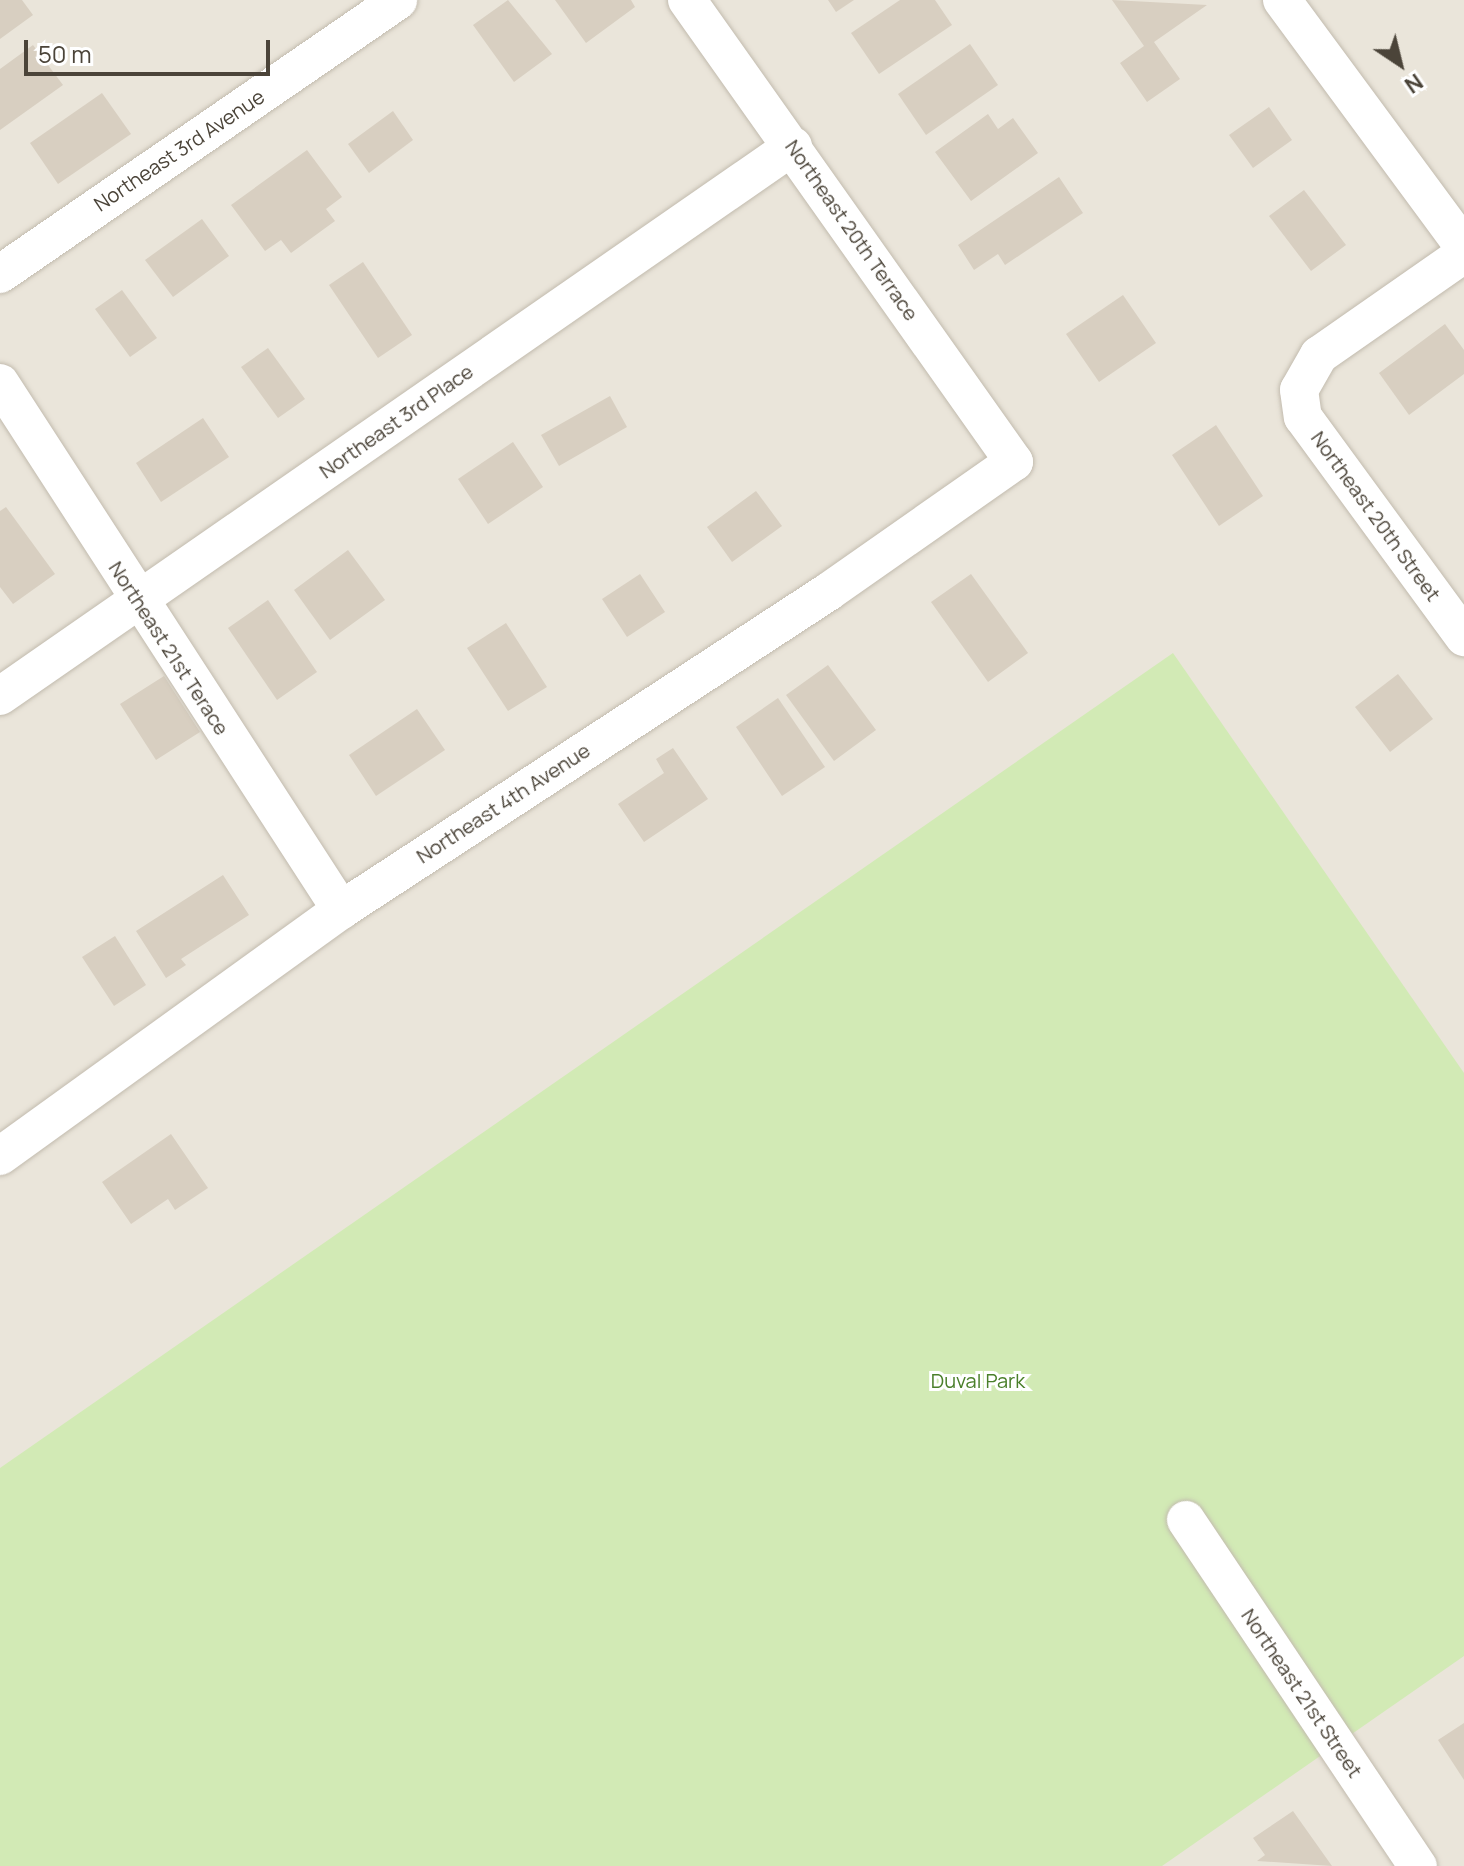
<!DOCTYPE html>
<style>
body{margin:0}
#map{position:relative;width:1464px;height:1866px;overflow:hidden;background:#f6f3ec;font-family:Manrope,sans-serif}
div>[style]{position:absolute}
.residential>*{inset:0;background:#eae5da}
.green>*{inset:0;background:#d2eab5}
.building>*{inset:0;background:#d8cfc1}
.roads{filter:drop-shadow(0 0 2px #c2bbae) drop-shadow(0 0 2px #c2bbae)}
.minor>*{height:38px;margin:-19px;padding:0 19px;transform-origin:19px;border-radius:19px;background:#fff}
span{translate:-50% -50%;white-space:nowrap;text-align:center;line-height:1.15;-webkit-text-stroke:6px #fff;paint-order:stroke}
.street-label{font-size:20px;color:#4b4439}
.park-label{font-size:20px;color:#4a7f2a}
.north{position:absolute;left:1360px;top:24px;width:80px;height:80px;-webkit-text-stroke:6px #fff;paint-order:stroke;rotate:145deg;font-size:22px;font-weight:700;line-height:32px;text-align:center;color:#4b4439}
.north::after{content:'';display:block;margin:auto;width:28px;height:36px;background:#4b4439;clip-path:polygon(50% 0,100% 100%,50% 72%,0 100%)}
.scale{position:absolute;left:24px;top:40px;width:246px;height:36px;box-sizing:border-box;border:4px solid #4b4439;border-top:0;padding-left:10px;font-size:24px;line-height:28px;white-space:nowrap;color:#4b4439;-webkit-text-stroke:6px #fff;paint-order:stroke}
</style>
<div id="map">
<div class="residential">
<div style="clip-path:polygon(0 0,1464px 0,1464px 1866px,0 1866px)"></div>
</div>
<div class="green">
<div style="clip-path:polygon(1173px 653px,1464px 1073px,1464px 1656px,1162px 1866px,0 1866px,0 1468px)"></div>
</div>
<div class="building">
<div style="clip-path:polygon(0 0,22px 0,33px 15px,0 39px)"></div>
<div style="clip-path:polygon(508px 0,552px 54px,514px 82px,473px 25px)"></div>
<div style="clip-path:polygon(555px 0,631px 0,635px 7px,586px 43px)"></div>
<div style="clip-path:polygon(828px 0,854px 0,836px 12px)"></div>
<div style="clip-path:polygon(900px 0,935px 0,952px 25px,879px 74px,851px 33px)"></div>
<div style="clip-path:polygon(1112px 0,1207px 5px,1154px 42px,1180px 79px,1147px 102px,1120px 63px,1144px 46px)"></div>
<div style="clip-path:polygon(970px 44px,998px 85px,926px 135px,898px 94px)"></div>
<div style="clip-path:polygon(33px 45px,63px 85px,0 130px,0 69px)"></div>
<div style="clip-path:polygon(102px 93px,131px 134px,58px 184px,30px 143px)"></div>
<div style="clip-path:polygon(1269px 107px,1292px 140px,1253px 168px,1229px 135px)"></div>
<div style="clip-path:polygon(393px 111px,413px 140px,369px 173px,348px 144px)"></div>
<div style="clip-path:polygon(988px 114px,998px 129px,1013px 118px,1038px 153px,971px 201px,935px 152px)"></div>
<div style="clip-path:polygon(307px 150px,342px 197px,326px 209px,335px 221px,291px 253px,281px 240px,265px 251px,231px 205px)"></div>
<div style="clip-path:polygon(1059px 177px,1083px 213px,1005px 265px,998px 254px,974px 270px,958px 245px)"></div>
<div style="clip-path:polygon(1304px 190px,1346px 245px,1311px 271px,1269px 216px)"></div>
<div style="clip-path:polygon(202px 219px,229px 256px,173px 297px,145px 260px)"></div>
<div style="clip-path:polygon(363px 262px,412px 335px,378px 358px,329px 285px)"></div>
<div style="clip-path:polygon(122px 290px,157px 338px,130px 357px,95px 309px)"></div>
<div style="clip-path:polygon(1123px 295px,1156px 343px,1099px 382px,1066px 334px)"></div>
<div style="clip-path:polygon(1445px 324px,1464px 350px,1464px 374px,1409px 415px,1379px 373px)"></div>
<div style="clip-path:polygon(268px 348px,305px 399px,278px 418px,241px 367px)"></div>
<div style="clip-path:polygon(610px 396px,627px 427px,559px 466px,541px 435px)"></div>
<div style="clip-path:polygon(203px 418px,229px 457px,161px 502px,136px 463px)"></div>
<div style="clip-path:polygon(1216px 425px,1263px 496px,1219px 526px,1172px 455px)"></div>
<div style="clip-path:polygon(513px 442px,543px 487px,488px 524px,458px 479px)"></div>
<div style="clip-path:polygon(756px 491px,782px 526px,732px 562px,707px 527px)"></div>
<div style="clip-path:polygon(6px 507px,55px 574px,13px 604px,0 587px,0 511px)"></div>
<div style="clip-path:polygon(348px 550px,385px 600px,330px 640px,294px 590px)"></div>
<div style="clip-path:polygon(640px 574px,665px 612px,627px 637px,602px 599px)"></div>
<div style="clip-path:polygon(971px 574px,1028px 653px,988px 682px,931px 602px)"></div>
<div style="clip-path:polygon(268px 600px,317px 672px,277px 700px,228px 628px)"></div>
<div style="clip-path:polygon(506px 623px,547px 687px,508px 711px,467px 648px)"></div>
<div style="clip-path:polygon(828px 665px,876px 730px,834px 761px,786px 695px)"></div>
<div style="clip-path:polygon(1398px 674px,1433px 719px,1390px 752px,1355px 707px)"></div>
<div style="clip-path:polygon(164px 676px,200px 732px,156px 760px,120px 704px)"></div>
<div style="clip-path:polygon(778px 698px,825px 767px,782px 796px,736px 727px)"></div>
<div style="clip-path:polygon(417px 709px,445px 750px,376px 796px,349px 755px)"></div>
<div style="clip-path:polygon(673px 748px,708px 799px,644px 842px,618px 804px,664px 773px,656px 759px)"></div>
<div style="clip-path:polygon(223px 875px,249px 915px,181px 959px,186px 965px,166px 978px,136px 931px)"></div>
<div style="clip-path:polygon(115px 936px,146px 985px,114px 1006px,82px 957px)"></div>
<div style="clip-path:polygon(171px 1134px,208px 1188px,175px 1210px,168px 1199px,131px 1224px,102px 1182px)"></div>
<div style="clip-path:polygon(1464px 1723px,1464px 1780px,1438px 1740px)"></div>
<div style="clip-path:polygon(1293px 1811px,1332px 1866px,1257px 1861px,1265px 1855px,1253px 1838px)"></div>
</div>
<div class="roads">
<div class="minor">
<div style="left:1282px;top:0;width:307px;rotate:53.6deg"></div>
<div style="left:1464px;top:254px;width:177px;rotate:145.1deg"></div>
<div style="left:1319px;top:355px;width:40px;rotate:119.7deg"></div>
<div style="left:1299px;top:390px;width:27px;rotate:82deg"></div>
<div style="left:1303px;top:417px;width:273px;rotate:53.8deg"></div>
<div style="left:0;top:274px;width:483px;rotate:-34.5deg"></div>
<div style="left:0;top:383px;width:628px;rotate:57.09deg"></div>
<div style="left:0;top:696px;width:965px;rotate:-34.74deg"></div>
<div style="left:0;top:1156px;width:420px;rotate:-35.8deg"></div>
<div style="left:341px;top:910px;width:582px;rotate:-33.14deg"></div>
<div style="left:828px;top:592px;width:227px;rotate:-35deg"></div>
<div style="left:1014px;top:462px;width:566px;rotate:-125.29deg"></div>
<div style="left:1186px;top:1520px;width:417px;rotate:56.2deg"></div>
</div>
</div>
<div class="street-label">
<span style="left:179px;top:150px;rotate:-34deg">Northeast 3rd Avenue</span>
<span style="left:852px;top:230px;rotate:55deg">Northeast 20th Terrace</span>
<span style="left:396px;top:421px;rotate:-35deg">Northeast 3rd Place</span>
<span style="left:1376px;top:516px;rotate:54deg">Northeast 20th Street</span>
<span style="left:169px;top:648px;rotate:57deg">Northeast 21st Terace</span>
<span style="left:503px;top:803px;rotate:-33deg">Northeast 4th Avenue</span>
<span style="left:1302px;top:1693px;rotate:56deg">Northeast 21st Street</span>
</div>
<div class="park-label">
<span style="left:978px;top:1380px">Duval Park</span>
</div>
<div class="north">N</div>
<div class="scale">50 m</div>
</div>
